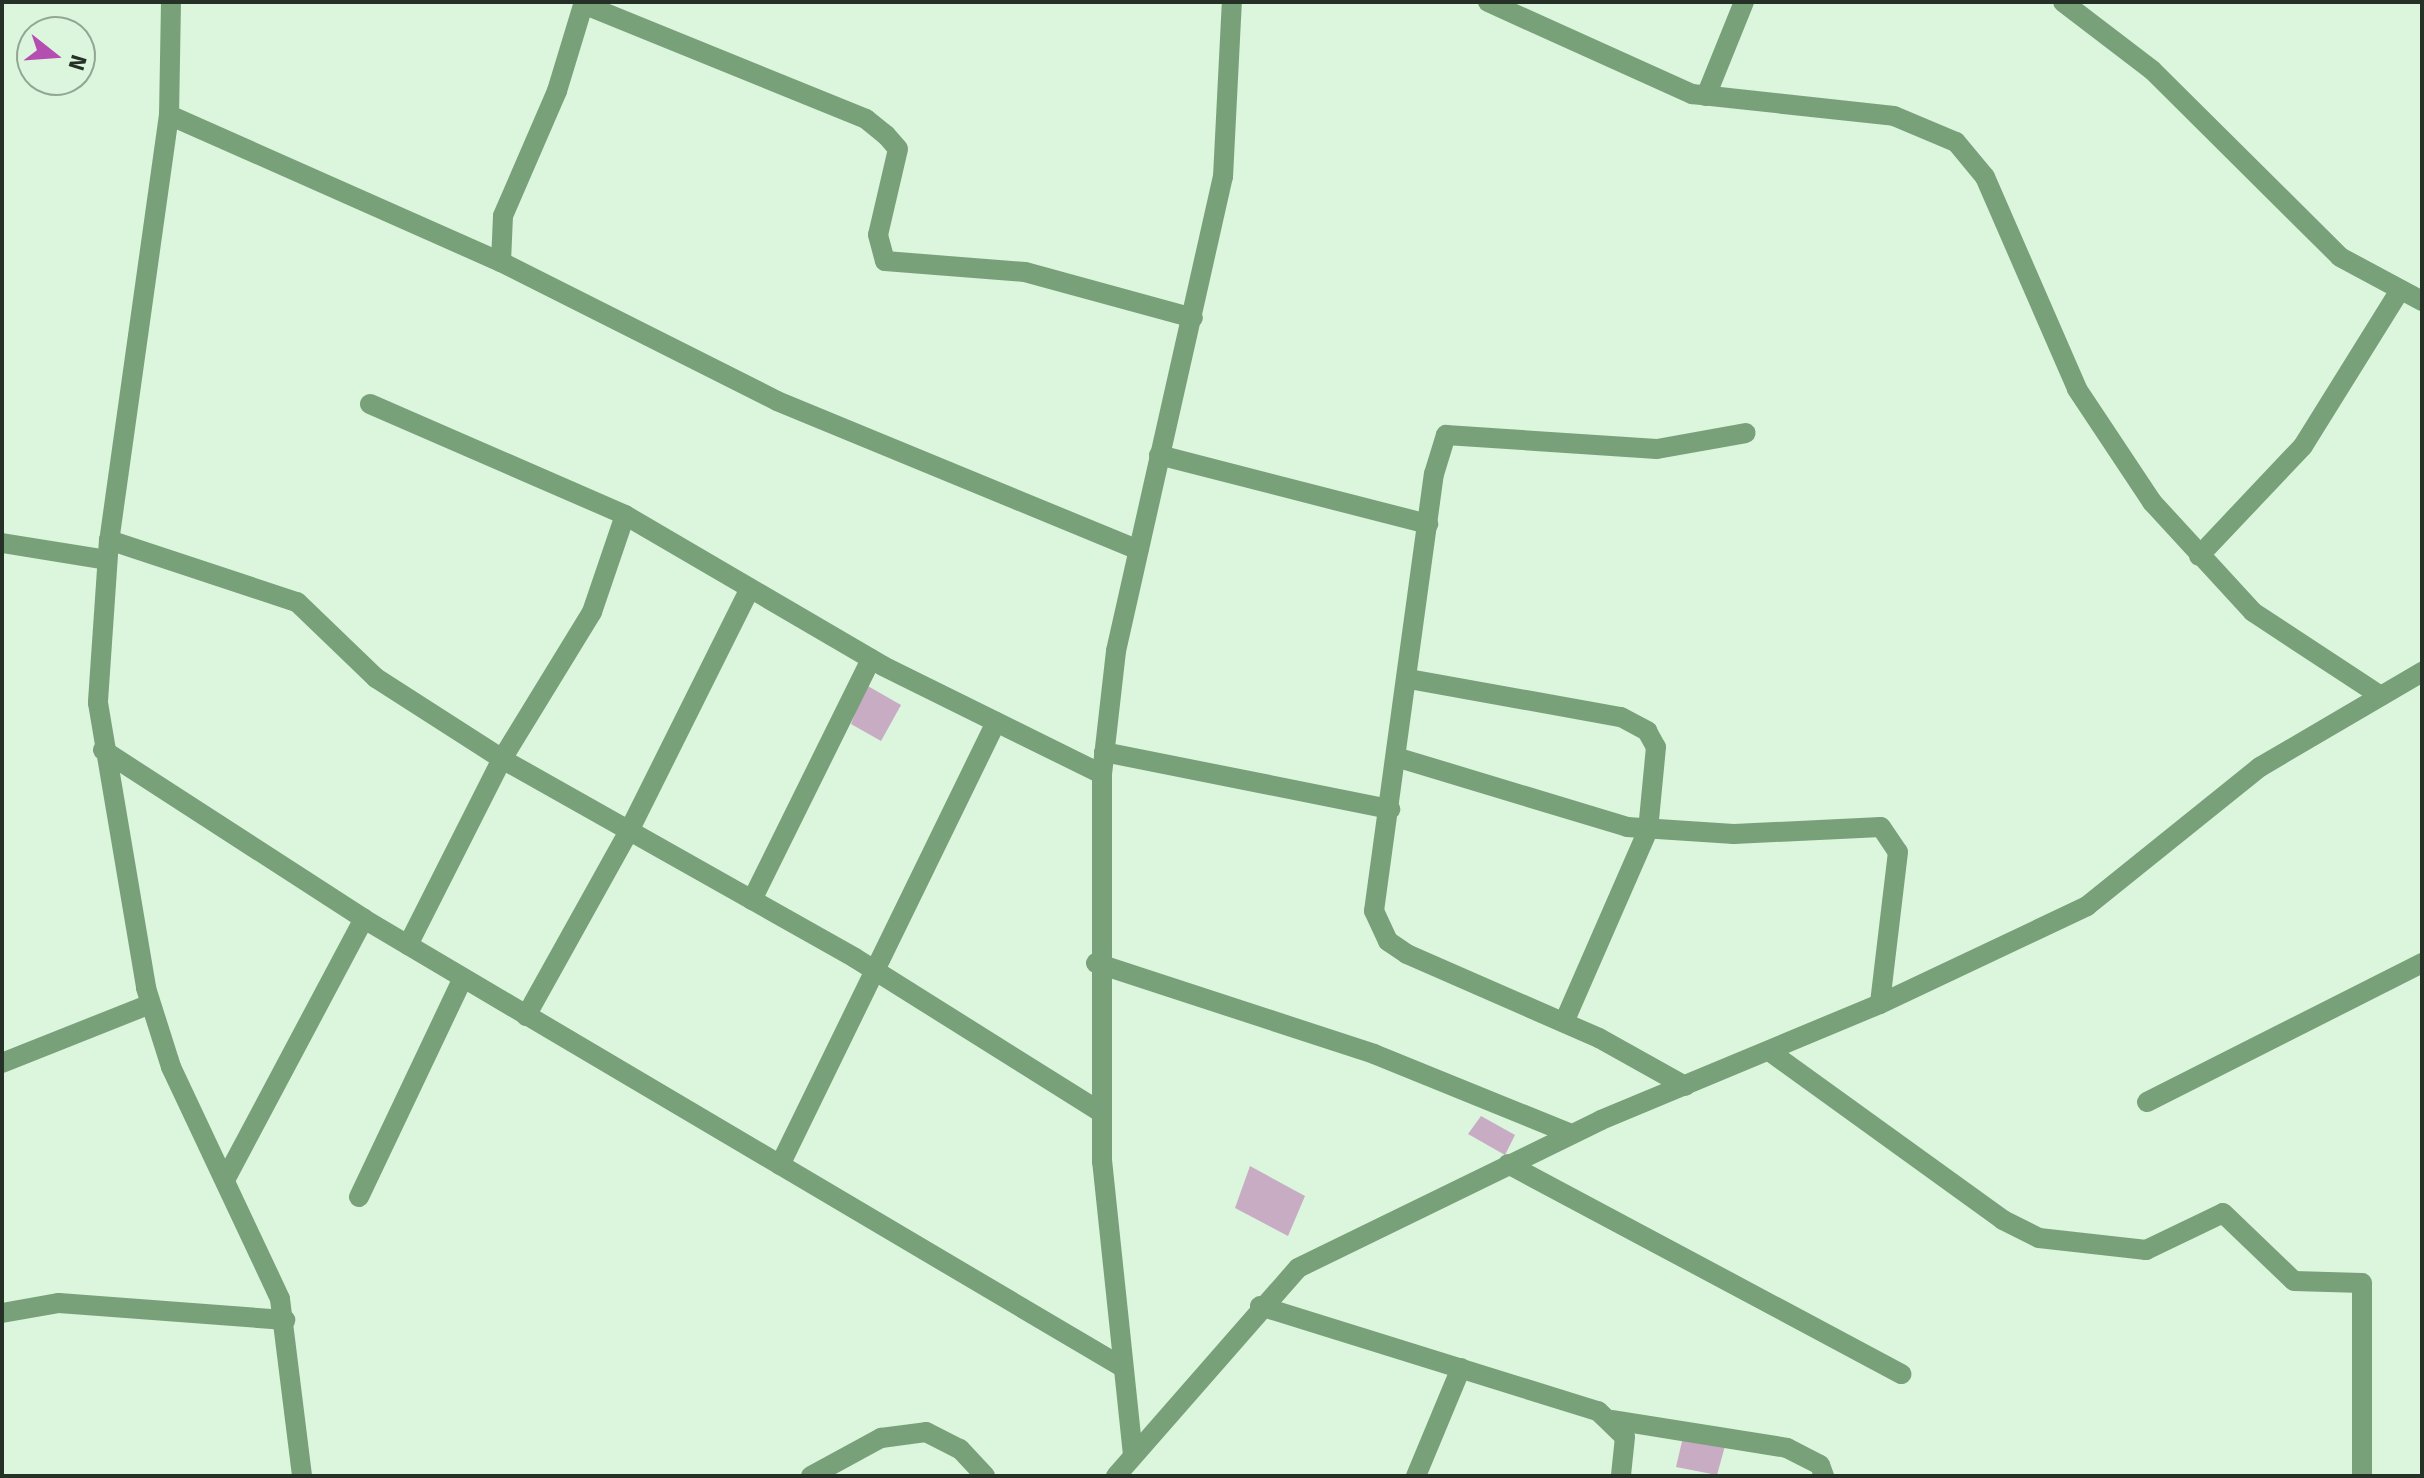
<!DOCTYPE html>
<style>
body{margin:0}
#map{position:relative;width:2424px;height:1478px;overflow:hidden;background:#dbf6dc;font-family:"Fira Sans",sans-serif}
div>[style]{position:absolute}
.building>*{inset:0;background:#c7acc4}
.minor>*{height:20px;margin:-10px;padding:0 10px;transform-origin:10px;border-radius:10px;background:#78a17a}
.tertiary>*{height:20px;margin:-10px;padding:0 10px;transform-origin:10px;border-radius:10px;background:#78a17a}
span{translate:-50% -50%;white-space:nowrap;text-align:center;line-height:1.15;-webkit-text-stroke:6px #dbf6dc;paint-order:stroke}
.frame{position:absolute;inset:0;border:4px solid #253026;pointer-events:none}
.north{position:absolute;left:16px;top:16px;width:80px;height:80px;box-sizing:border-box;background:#dbf6dc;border:2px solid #92a793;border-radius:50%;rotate:107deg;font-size:22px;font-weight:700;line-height:32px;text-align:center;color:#253026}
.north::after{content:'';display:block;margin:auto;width:28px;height:36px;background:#b54eb1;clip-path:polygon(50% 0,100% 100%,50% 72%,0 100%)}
</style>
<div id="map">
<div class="building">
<div style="clip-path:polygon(866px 685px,901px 705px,881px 741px,851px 724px)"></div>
<div style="clip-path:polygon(1481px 1116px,1515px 1135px,1505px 1155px,1468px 1134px)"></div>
<div style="clip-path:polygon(1250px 1166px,1305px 1196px,1288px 1236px,1235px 1208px)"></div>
<div style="clip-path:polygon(1683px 1437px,1725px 1446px,1717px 1475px,1676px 1467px)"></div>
</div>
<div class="minor">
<div style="left:171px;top:2px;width:113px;rotate:91deg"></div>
<div style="left:169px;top:115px;width:429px;rotate:98deg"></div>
<div style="left:109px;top:540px;width:163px;rotate:93.9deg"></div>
<div style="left:98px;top:703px;width:289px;rotate:80.4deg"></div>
<div style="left:146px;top:988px;width:83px;rotate:72.4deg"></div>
<div style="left:171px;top:1067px;width:256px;rotate:64.8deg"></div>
<div style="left:280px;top:1299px;width:178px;rotate:82.9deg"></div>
<div style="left:584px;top:2px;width:93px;rotate:106.9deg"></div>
<div style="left:557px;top:91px;width:136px;rotate:113.4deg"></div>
<div style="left:503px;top:216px;width:46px;rotate:92.5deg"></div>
<div style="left:501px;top:262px;width:309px;rotate:26.7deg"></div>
<div style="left:777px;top:401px;width:391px;rotate:22.4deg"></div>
<div style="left:1488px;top:2px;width:224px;rotate:24.3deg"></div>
<div style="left:1692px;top:94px;width:203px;rotate:6.2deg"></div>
<div style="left:1894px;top:116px;width:67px;rotate:22.8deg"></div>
<div style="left:1956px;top:142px;width:45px;rotate:50.4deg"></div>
<div style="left:1985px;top:177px;width:231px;rotate:66.5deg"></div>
<div style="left:2077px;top:389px;width:136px;rotate:56.4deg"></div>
<div style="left:2152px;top:502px;width:149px;rotate:47.4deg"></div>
<div style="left:2253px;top:612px;width:153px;rotate:33.3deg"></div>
<div style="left:2063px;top:2px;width:112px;rotate:37.4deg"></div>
<div style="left:2152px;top:70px;width:265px;rotate:44.8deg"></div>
<div style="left:2340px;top:257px;width:93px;rotate:28.2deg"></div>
<div style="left:583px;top:4px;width:305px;rotate:22.1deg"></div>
<div style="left:866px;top:119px;width:26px;rotate:39deg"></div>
<div style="left:886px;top:135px;width:18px;rotate:49deg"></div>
<div style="left:898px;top:149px;width:88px;rotate:103.1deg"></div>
<div style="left:878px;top:235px;width:27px;rotate:75deg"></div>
<div style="left:885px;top:261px;width:140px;rotate:4.5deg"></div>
<div style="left:1025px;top:272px;width:174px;rotate:15.3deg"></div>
<div style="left:1706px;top:96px;width:101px;rotate:-68deg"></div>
<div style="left:169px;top:115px;width:363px;rotate:23.9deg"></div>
<div style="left:370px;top:404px;width:278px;rotate:23.5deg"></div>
<div style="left:625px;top:515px;width:299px;rotate:30.3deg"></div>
<div style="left:883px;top:666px;width:244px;rotate:26.3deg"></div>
<div style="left:1159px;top:455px;width:278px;rotate:14.4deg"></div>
<div style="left:109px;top:540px;width:198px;rotate:18.3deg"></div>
<div style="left:297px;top:602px;width:110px;rotate:43.9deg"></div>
<div style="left:376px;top:678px;width:150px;rotate:32.7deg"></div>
<div style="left:502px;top:759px;width:405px;rotate:29.4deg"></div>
<div style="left:855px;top:958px;width:288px;rotate:32.1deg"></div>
<div style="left:2px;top:543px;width:106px;rotate:9.2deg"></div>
<div style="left:2199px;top:556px;width:151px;rotate:-46.6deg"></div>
<div style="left:2303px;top:446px;width:184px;rotate:-58.1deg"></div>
<div style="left:1409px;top:679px;width:215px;rotate:10.2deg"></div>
<div style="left:1621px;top:717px;width:30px;rotate:28deg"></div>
<div style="left:1647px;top:731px;width:18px;rotate:61deg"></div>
<div style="left:1656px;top:747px;width:83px;rotate:95.5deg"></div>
<div style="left:1648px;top:830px;width:210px;rotate:113.6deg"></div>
<div style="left:103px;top:750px;width:311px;rotate:32.9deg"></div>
<div style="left:364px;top:919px;width:880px;rotate:30.58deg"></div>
<div style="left:1104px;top:752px;width:292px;rotate:11.3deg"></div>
<div style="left:1399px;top:758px;width:238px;rotate:16.8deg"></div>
<div style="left:1627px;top:827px;width:107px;rotate:3.7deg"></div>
<div style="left:1734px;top:834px;width:147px;rotate:-2.7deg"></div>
<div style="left:1881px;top:827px;width:30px;rotate:56deg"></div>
<div style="left:1898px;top:852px;width:153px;rotate:96.8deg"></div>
<div style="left:752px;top:900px;width:269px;rotate:-63.7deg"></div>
<div style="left:408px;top:945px;width:208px;rotate:-63.2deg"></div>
<div style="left:502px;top:759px;width:172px;rotate:-58.5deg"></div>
<div style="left:592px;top:612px;width:102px;rotate:-71.2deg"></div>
<div style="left:1096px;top:963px;width:293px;rotate:18.1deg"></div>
<div style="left:1374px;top:1054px;width:213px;rotate:22.1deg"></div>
<div style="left:526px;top:1016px;width:212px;rotate:-60.9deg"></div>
<div style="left:629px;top:831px;width:271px;rotate:-63.5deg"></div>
<div style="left:1769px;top:1051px;width:289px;rotate:35.8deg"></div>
<div style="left:2003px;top:1220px;width:40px;rotate:26.6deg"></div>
<div style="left:2039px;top:1238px;width:108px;rotate:6.4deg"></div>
<div style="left:2146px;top:1250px;width:85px;rotate:-25.7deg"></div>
<div style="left:2223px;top:1213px;width:98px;rotate:43.8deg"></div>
<div style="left:2294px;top:1281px;width:68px;rotate:1.7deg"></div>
<div style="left:2362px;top:1283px;width:193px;rotate:90deg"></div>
<div style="left:2px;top:1063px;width:159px;rotate:-21.7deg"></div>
<div style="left:1685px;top:1086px;width:98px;rotate:-150.8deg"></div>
<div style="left:1599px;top:1038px;width:210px;rotate:-156.4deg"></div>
<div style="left:1407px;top:954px;width:23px;rotate:-146deg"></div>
<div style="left:1388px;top:941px;width:33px;rotate:-115deg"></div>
<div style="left:1374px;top:911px;width:441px;rotate:-82.2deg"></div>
<div style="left:1434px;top:474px;width:41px;rotate:-72.9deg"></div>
<div style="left:1446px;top:435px;width:211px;rotate:3.8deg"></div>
<div style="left:1657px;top:449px;width:90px;rotate:-10.2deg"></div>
<div style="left:2147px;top:1102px;width:308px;rotate:-26.8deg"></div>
<div style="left:1508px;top:1164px;width:446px;rotate:28.1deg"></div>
<div style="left:780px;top:1165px;width:493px;rotate:-64deg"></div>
<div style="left:225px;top:1180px;width:296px;rotate:-62deg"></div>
<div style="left:359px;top:1197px;width:242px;rotate:-64.6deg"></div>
<div style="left:1260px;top:1306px;width:354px;rotate:17.3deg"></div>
<div style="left:1598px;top:1411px;width:37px;rotate:44deg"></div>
<div style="left:1625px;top:1437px;width:39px;rotate:96deg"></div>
<div style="left:2px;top:1313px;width:58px;rotate:-10deg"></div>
<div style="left:59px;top:1303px;width:227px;rotate:4.3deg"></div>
<div style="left:1613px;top:1420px;width:176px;rotate:9.1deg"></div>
<div style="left:1787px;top:1448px;width:37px;rotate:27deg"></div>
<div style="left:1820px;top:1465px;width:12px;rotate:70deg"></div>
<div style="left:1133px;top:1455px;width:295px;rotate:-96deg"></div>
<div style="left:1102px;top:1162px;width:388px;rotate:-90deg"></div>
<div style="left:1102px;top:774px;width:124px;rotate:-83.5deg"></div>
<div style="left:1116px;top:651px;width:486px;rotate:-77.3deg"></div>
<div style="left:1223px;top:177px;width:175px;rotate:-87.1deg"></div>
<div style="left:811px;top:1476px;width:80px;rotate:-28.5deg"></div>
<div style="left:881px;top:1438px;width:45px;rotate:-7.6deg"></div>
<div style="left:926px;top:1432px;width:38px;rotate:27deg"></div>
<div style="left:960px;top:1449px;width:37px;rotate:47deg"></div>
<div style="left:1416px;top:1476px;width:117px;rotate:-67.4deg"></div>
</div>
<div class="tertiary">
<div style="left:1116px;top:1476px;width:276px;rotate:-48.8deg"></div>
<div style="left:1298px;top:1268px;width:337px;rotate:-26deg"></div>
<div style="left:1601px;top:1120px;width:302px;rotate:-22.6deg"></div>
<div style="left:1880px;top:1004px;width:229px;rotate:-25.3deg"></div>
<div style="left:2087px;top:906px;width:222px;rotate:-38.8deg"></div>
<div style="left:2260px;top:767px;width:188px;rotate:-30.4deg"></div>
</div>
<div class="frame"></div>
<div class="north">N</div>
</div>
